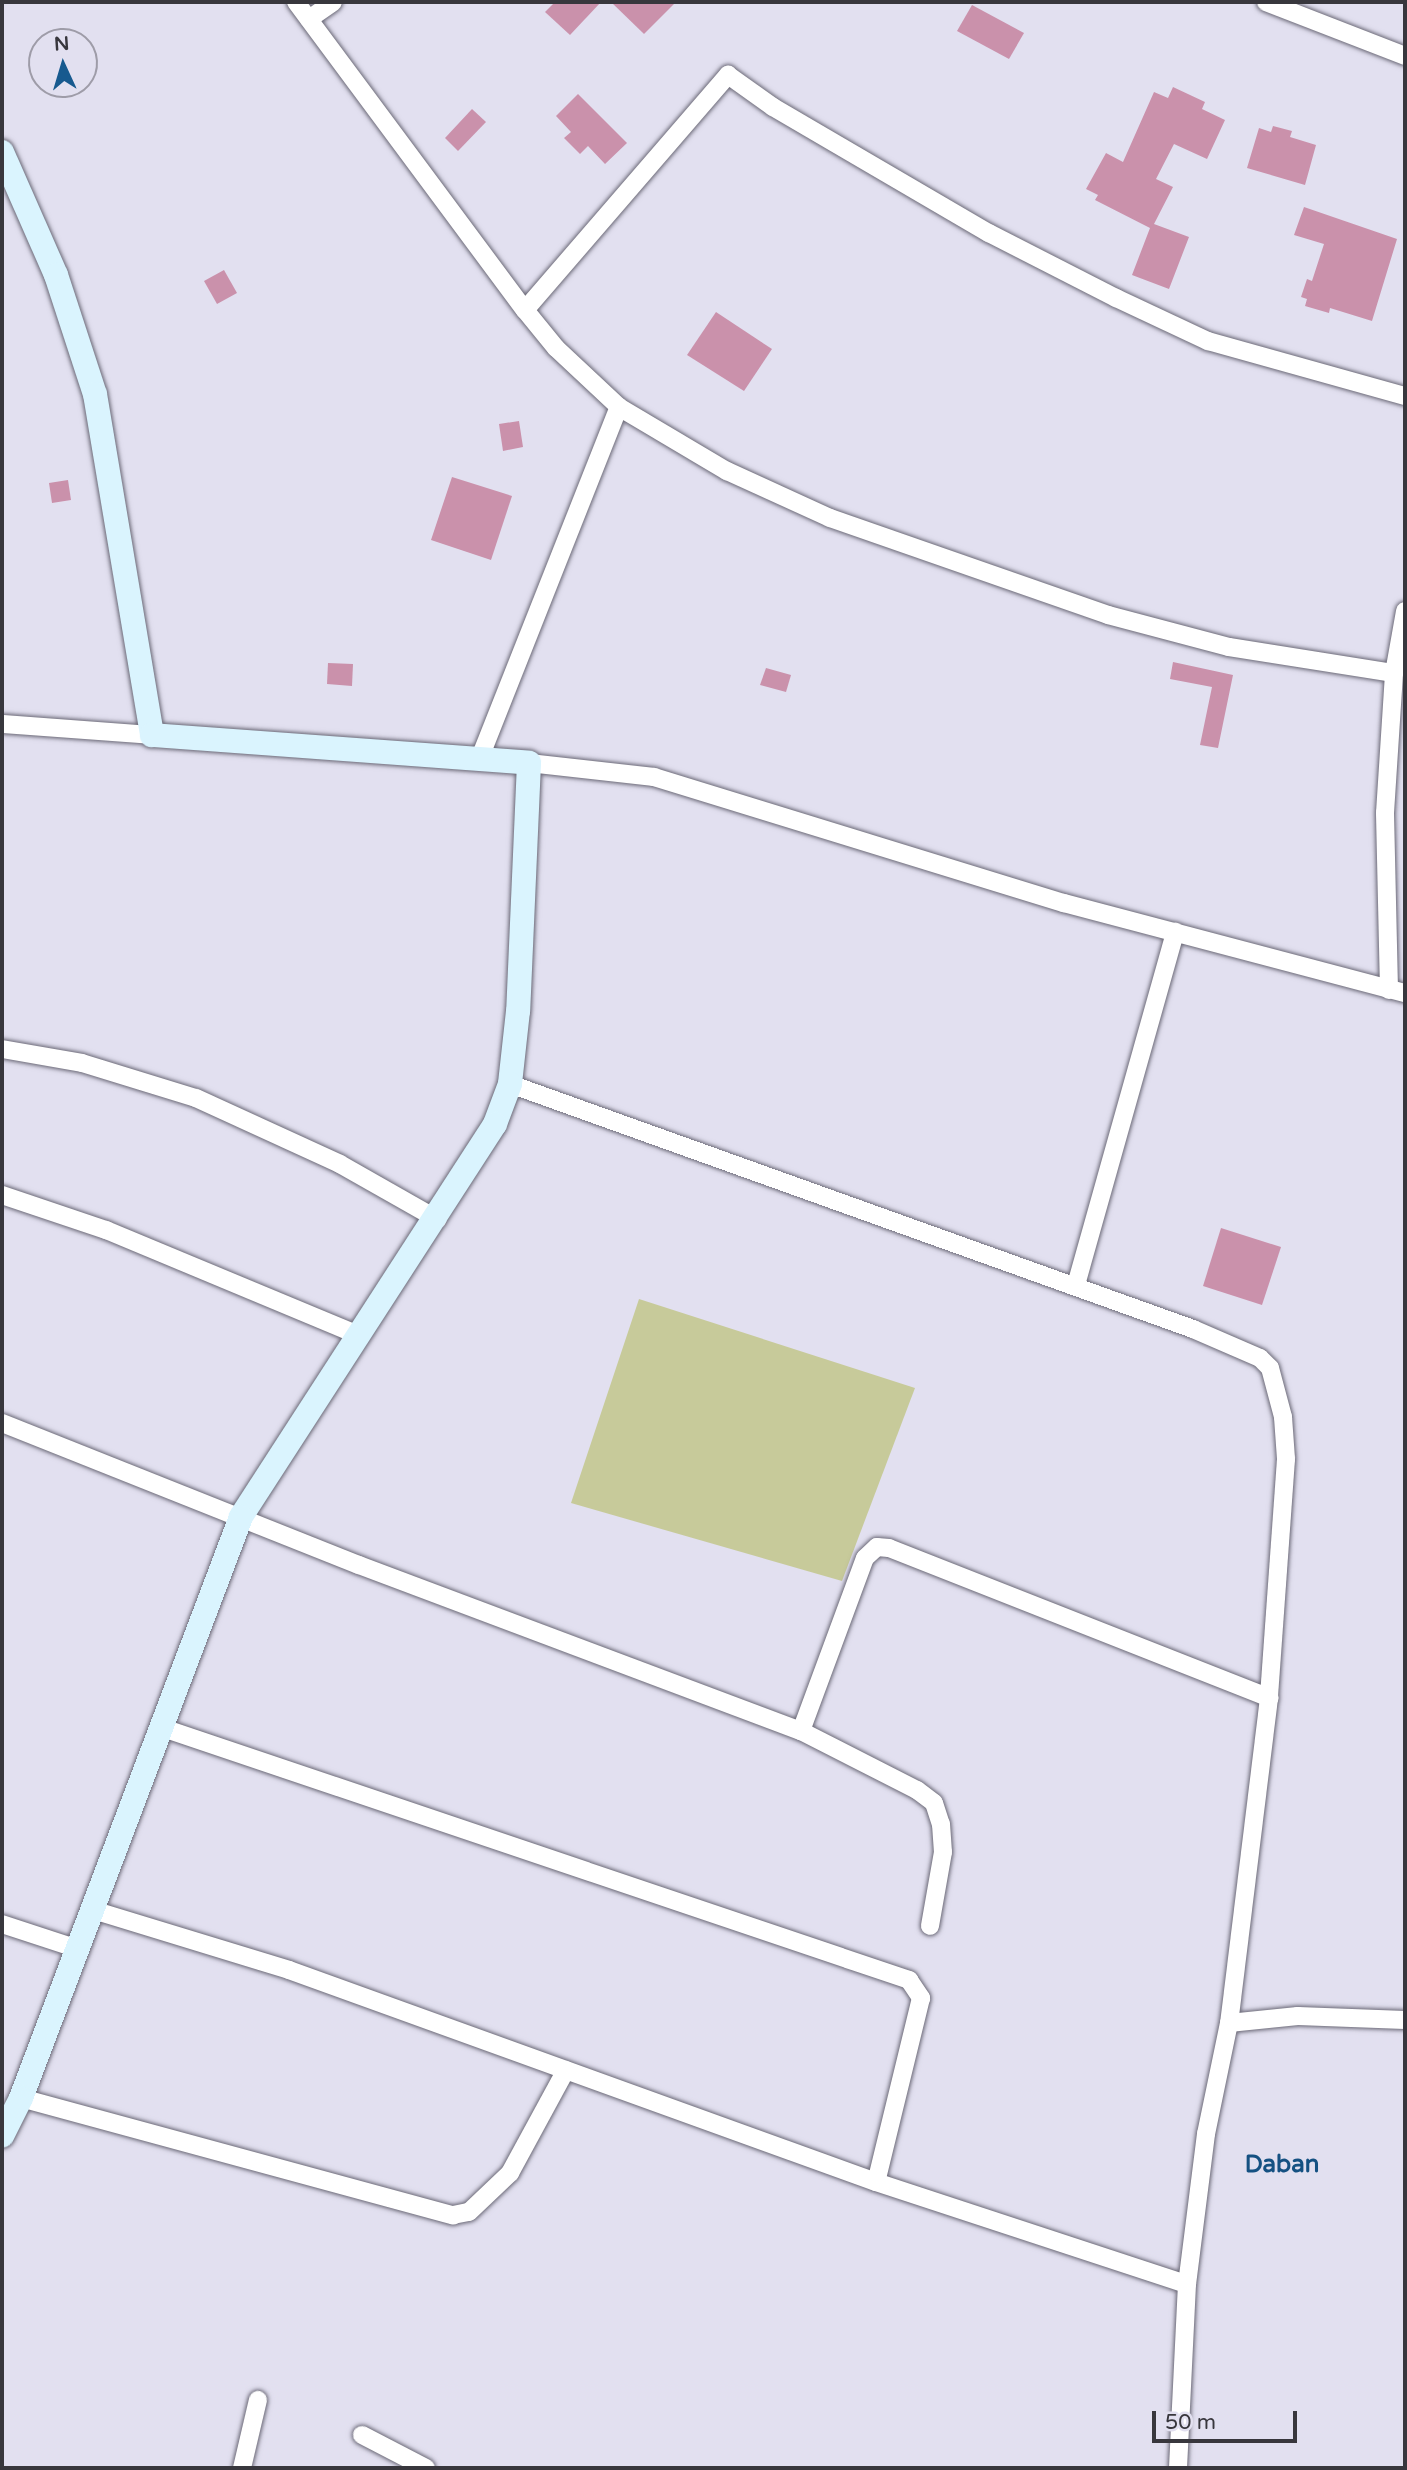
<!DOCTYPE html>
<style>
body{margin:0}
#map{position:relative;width:1407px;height:2470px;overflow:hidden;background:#e2e0f0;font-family:"Varela Round",sans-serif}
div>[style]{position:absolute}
.green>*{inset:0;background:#c7ca9a}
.building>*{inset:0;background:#ca91ab}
.roads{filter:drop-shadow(0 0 2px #6b6977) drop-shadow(0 0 2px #6b6977)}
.street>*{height:18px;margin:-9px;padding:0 9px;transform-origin:9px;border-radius:9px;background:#fff}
.secondary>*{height:24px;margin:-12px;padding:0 12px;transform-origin:12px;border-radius:12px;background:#daf4fe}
span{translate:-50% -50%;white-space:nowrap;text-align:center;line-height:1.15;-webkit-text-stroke:5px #e2e0f0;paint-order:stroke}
.district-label{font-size:24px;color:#155182;font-weight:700}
.frame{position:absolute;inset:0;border:4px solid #38373d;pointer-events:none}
.north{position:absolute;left:28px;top:28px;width:70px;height:70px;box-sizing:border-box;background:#e2e0f0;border:2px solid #9e9ca8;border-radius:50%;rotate:356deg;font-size:19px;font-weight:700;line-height:28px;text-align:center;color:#38373d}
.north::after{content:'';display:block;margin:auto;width:24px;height:32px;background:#175a8f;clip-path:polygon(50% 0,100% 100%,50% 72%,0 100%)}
.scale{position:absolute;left:1152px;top:2411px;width:145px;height:32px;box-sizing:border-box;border:4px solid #38373d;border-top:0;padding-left:9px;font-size:21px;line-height:24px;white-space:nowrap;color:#38373d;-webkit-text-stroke:5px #e2e0f0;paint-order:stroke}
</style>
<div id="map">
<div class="green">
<div style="clip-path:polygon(639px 1299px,915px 1388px,842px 1581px,571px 1503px)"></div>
</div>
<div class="building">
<div style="clip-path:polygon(555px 2px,601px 2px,570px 35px,545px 12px)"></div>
<div style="clip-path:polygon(611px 2px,676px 2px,644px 34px)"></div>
<div style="clip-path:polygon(972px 5px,1024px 33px,1009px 59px,957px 31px)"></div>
<div style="clip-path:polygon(1173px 87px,1205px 102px,1202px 109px,1225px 120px,1207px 159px,1174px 144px,1156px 179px,1173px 187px,1154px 224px,1189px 237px,1169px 289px,1132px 275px,1150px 228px,1095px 200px,1098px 195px,1086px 189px,1106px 153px,1123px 162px,1154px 92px,1168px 98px)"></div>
<div style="clip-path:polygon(578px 94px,627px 143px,605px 164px,588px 146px,580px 154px,564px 138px,571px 132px,556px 116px)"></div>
<div style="clip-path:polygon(472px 109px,486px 122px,458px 151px,445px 138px)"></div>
<div style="clip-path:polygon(1273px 126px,1292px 131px,1290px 137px,1316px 145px,1305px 185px,1247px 168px,1259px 128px,1271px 132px)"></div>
<div style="clip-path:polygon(1304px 207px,1397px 239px,1372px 321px,1330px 308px,1329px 313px,1305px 306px,1307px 299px,1301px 297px,1307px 279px,1312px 281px,1324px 244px,1294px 235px)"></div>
<div style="clip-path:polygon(224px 270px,237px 293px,217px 304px,204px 281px)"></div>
<div style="clip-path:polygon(716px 312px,772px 349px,744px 391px,687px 355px)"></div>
<div style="clip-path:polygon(519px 421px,523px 447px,503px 451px,499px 424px)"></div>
<div style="clip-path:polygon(452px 477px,512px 496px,491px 560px,431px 540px)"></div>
<div style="clip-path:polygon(68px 480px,71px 500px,52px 503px,49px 483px)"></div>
<div style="clip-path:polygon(1173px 662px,1233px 675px,1218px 748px,1200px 745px,1212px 687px,1170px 679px)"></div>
<div style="clip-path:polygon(328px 663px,353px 664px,352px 686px,327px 684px)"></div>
<div style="clip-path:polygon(766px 668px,791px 675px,786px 692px,760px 685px)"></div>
<div style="clip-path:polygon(1221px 1228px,1281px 1247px,1262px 1305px,1203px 1286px)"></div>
</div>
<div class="roads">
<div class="street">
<div style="left:296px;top:2px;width:384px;rotate:53.4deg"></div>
<div style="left:525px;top:310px;width:49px;rotate:50.8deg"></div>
<div style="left:556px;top:348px;width:86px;rotate:43.1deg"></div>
<div style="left:619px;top:407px;width:126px;rotate:30.7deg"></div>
<div style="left:727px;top:471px;width:113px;rotate:24.5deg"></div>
<div style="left:830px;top:518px;width:294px;rotate:19.2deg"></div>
<div style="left:1108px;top:615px;width:125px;rotate:14.8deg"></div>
<div style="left:1229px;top:647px;width:167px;rotate:9deg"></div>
<div style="left:1266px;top:2px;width:149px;rotate:21.2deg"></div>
<div style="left:309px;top:19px;width:29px;rotate:-35deg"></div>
<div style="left:525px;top:310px;width:311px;rotate:-49.2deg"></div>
<div style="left:728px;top:75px;width:55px;rotate:35.4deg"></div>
<div style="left:773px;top:107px;width:250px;rotate:30.3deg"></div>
<div style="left:989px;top:233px;width:143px;rotate:27.1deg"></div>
<div style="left:1116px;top:298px;width:102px;rotate:25.1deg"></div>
<div style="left:1208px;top:341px;width:205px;rotate:15.6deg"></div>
<div style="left:2px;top:724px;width:150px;rotate:4.2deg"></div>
<div style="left:479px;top:760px;width:380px;rotate:-68.4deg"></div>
<div style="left:529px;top:763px;width:126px;rotate:6.4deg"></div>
<div style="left:654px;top:777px;width:429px;rotate:17.1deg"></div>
<div style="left:1064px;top:903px;width:353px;rotate:14.8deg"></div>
<div style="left:1389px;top:990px;width:177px;rotate:-91.3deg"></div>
<div style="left:1385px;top:813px;width:140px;rotate:-86.3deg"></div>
<div style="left:1394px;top:673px;width:63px;rotate:-79.9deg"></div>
<div style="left:2px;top:1049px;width:81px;rotate:9.9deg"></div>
<div style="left:82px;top:1063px;width:119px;rotate:17.1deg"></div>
<div style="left:196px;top:1098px;width:158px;rotate:24.6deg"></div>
<div style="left:340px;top:1164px;width:112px;rotate:29.6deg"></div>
<div style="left:510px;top:1084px;width:726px;rotate:19.73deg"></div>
<div style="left:1193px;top:1329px;width:73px;rotate:23.4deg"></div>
<div style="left:1260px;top:1358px;width:14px;rotate:45deg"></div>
<div style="left:1270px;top:1368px;width:51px;rotate:75.1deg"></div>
<div style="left:1283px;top:1417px;width:42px;rotate:85.9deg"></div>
<div style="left:1286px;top:1459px;width:240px;rotate:94.1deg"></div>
<div style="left:1269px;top:1698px;width:327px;rotate:97deg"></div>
<div style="left:1229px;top:2023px;width:113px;rotate:101.7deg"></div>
<div style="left:1206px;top:2134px;width:151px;rotate:97.2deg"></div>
<div style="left:1187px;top:2284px;width:184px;rotate:92.8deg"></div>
<div style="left:2px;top:1195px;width:110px;rotate:18.6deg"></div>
<div style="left:106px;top:1230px;width:273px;rotate:22.6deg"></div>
<div style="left:1076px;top:1285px;width:367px;rotate:-74.3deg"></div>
<div style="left:2px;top:1423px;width:384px;rotate:21.7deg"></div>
<div style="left:359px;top:1565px;width:472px;rotate:20.6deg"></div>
<div style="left:801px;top:1731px;width:130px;rotate:27deg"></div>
<div style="left:917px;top:1790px;width:21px;rotate:37deg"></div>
<div style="left:934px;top:1803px;width:22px;rotate:72deg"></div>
<div style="left:941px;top:1824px;width:28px;rotate:86deg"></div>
<div style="left:943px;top:1852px;width:75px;rotate:100deg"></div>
<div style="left:160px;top:1727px;width:791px;rotate:18.66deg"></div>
<div style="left:909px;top:1980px;width:22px;rotate:56deg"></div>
<div style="left:921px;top:1998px;width:189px;rotate:103.7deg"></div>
<div style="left:801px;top:1731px;width:184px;rotate:-69.7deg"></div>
<div style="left:865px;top:1558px;width:16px;rotate:-43deg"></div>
<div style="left:877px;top:1547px;width:12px;rotate:5deg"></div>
<div style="left:889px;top:1548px;width:409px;rotate:21.5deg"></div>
<div style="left:93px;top:1910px;width:205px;rotate:17deg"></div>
<div style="left:289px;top:1970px;width:624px;rotate:19.86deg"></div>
<div style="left:876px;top:2182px;width:327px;rotate:18.2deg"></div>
<div style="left:2px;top:1924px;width:80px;rotate:18.2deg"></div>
<div style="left:1229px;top:2023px;width:69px;rotate:-5.8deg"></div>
<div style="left:1298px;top:2016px;width:107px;rotate:2.1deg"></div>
<div style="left:21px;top:2098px;width:448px;rotate:15.2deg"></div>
<div style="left:453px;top:2215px;width:16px;rotate:-11deg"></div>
<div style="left:469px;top:2212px;width:57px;rotate:-43.6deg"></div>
<div style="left:510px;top:2173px;width:117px;rotate:-61.5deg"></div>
<div style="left:362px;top:2435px;width:72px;rotate:27.3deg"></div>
<div style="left:242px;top:2468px;width:70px;rotate:-76.8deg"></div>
</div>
<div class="secondary">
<div style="left:2px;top:152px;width:134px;rotate:66.3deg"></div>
<div style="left:56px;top:275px;width:125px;rotate:71.9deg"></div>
<div style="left:95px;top:394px;width:346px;rotate:80.5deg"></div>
<div style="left:152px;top:735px;width:378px;rotate:4.2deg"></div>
<div style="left:529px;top:763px;width:248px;rotate:92.5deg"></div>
<div style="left:518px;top:1011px;width:73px;rotate:96.3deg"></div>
<div style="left:510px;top:1084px;width:43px;rotate:110.6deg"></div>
<div style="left:495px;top:1124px;width:468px;rotate:122.9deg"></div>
<div style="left:241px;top:1517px;width:621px;rotate:110.74deg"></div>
<div style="left:21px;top:2098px;width:42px;rotate:116.6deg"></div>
</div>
</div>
<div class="district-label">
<span style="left:1282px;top:2165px">Daban</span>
</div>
<div class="frame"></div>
<div class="north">N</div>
<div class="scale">50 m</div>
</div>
